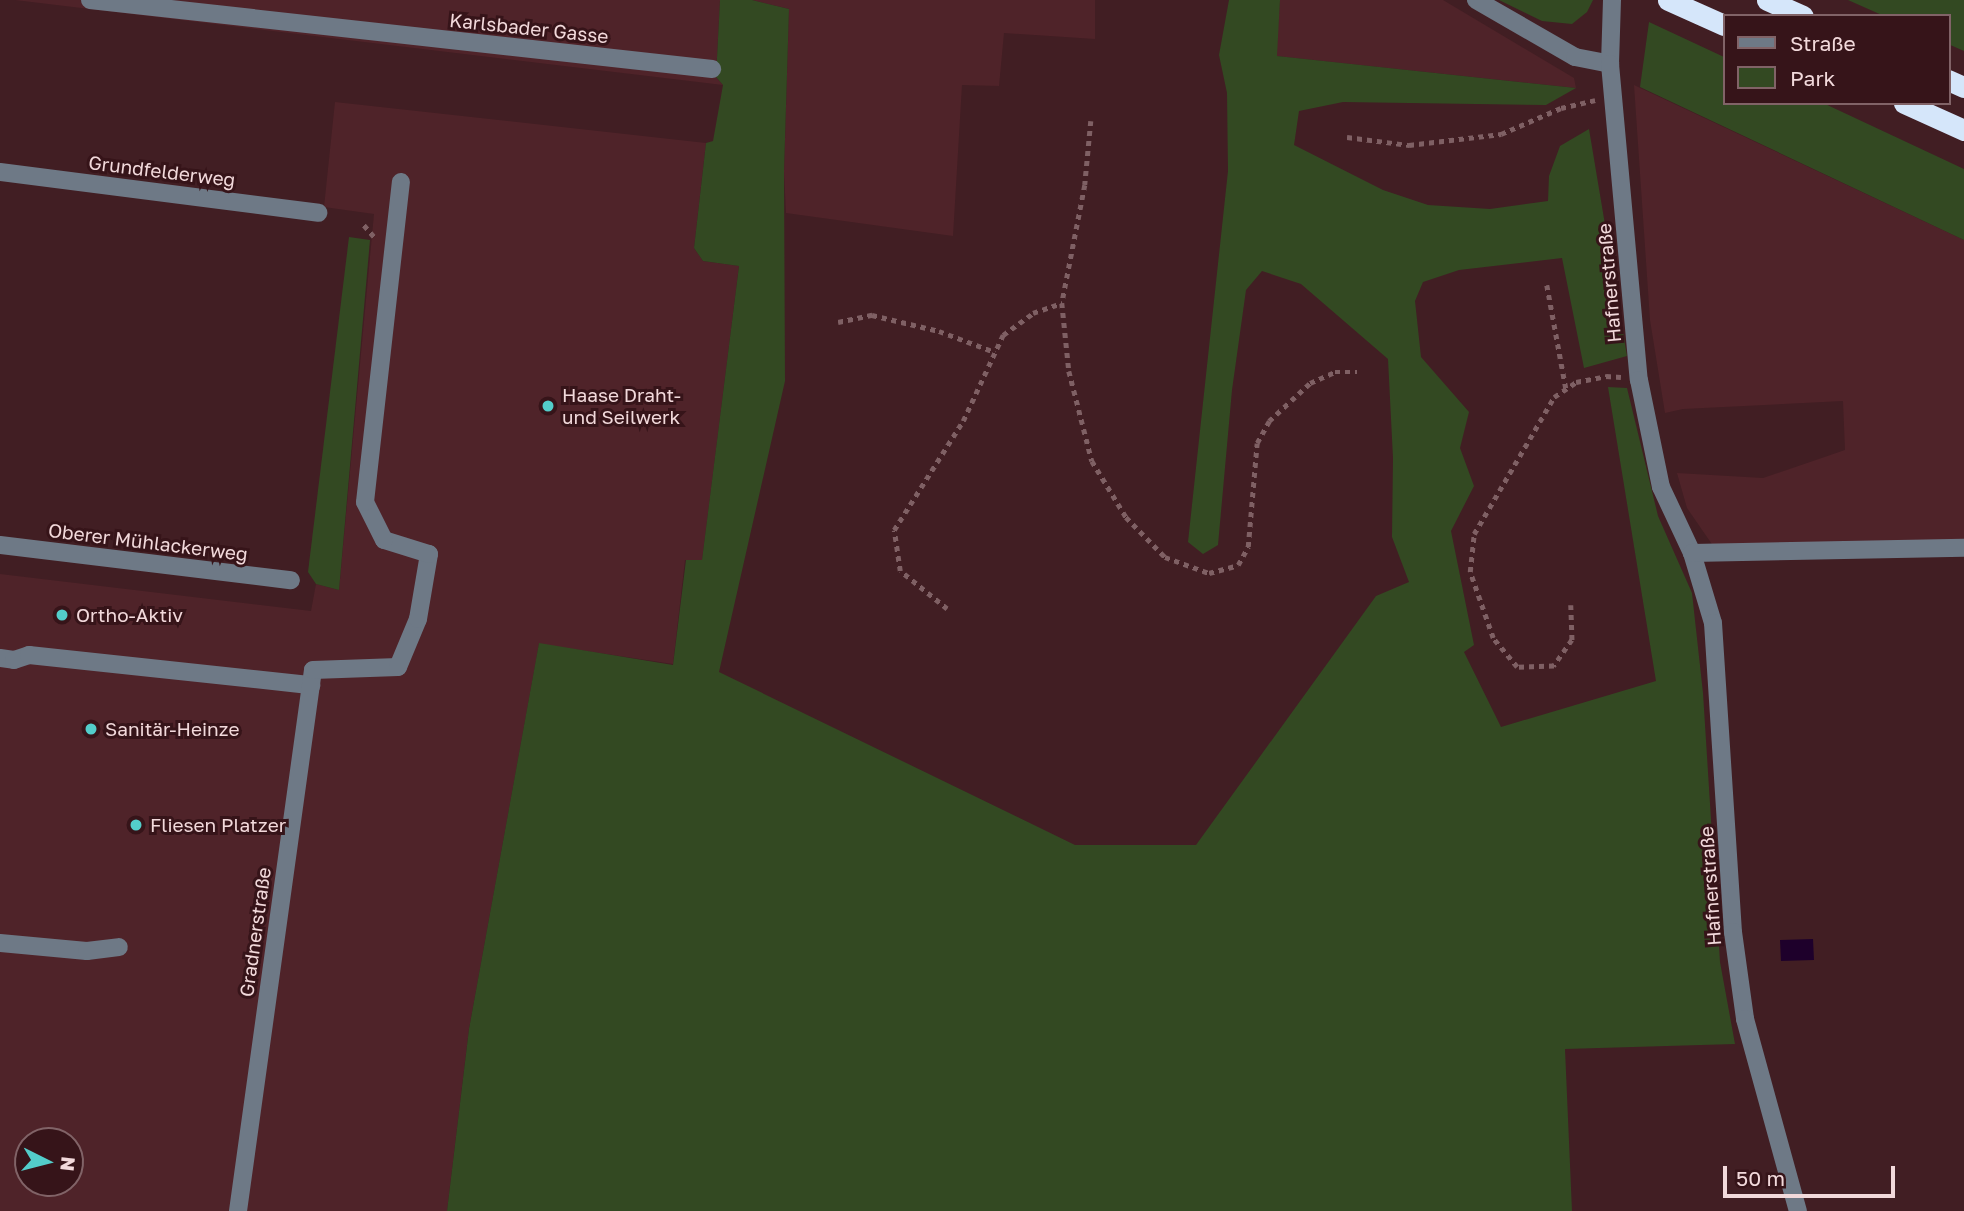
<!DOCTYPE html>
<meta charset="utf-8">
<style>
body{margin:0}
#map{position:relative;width:1964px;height:1211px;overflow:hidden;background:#411e23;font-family:"Golos Text",sans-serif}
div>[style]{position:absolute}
.built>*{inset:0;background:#4f2329}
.green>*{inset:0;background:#334922}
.water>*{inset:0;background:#1e002b}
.path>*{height:4.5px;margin-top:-2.25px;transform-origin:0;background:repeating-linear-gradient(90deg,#7f6064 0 5px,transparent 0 10px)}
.minor>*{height:18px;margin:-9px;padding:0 9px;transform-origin:9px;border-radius:9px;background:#6e7986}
.highway>*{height:21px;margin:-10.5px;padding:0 10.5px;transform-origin:10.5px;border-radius:10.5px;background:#d5e6fa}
.dots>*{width:19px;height:19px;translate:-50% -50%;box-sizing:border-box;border:4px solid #361419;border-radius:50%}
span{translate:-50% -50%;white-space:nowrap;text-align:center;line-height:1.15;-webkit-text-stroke:6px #361419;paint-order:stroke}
.street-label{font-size:19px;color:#f2d9db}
.poi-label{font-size:19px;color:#f2d9db}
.left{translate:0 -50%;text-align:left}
.legend{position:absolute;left:1723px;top:14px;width:228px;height:91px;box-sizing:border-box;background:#361419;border:2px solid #816367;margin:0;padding:9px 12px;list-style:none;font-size:21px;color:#f2d9db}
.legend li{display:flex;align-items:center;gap:14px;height:35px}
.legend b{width:35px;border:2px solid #816367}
.north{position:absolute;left:14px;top:1127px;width:70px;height:70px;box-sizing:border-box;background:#361419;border:2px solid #816367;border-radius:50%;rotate:96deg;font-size:19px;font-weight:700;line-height:28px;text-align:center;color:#f2d9db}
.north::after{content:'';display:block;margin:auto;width:24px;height:32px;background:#53cdca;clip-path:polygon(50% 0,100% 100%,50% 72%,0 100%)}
.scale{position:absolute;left:1723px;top:1166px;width:172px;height:32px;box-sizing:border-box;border:4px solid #f2d9db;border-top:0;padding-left:9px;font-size:21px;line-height:24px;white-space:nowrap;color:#f2d9db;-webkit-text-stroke:5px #361419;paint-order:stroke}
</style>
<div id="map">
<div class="built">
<div style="clip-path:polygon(15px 0,720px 0,716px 77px,723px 85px)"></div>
<div style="clip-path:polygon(752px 0,1095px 0,1095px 39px,1004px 33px,999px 86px,962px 85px,953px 236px,786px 213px,784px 171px,789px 9px)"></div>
<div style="clip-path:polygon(1280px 0,1443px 0,1574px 78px,1576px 88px,1276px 56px)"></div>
<div style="clip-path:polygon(1634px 85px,1964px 240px,1964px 553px,1718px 553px,1687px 508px,1677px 473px,1763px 478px,1845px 450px,1843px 401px,1683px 409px,1665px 413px,1650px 320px)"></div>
<div style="clip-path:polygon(evenodd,335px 102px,706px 143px,694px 248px,703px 261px,739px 266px,702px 561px,685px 560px,673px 664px,539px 644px,469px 1029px,447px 1211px,0 1211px,0 574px,311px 611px,316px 584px,339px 590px,374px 214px,324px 207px,335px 102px,28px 1141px,70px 1141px,70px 1183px,28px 1183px,28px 1141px)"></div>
</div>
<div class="green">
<div style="clip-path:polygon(720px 0,752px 0,789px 9px,784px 171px,785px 381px,719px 672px,1075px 845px,1196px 845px,1376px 596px,1409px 582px,1392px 537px,1393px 458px,1388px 359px,1301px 284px,1262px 271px,1246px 290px,1232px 390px,1218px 545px,1203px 554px,1188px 542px,1228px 171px,1227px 93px,1219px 55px,1229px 0,1280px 0,1277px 56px,1576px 88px,1546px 105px,1343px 102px,1299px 111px,1294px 145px,1383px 190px,1428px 205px,1490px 209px,1548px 201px,1549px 176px,1560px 146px,1589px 129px,1627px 356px,1584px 368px,1562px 258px,1459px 270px,1423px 282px,1415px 301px,1421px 357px,1469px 412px,1460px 448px,1474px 486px,1451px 531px,1474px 645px,1464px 652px,1501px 727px,1656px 681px,1608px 387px,1627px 388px,1658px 516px,1692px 593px,1703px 693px,1720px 962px,1735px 1044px,1565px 1049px,1572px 1211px,447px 1211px,469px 1029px,539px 643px,673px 665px,686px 560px,702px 560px,739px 266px,703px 261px,694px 248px,706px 143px,713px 141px,723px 85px,716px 77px)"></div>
<div style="clip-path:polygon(1499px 0,1593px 0,1587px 12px,1572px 24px,1542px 21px)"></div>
<div style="clip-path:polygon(1848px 0,1964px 0,1964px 51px,1948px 44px,1948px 16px,1884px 16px)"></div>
<div style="clip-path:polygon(1649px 22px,1724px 57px,1724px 103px,1823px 103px,1964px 169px,1964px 240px,1640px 87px)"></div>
<div style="clip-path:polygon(349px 237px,370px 240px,339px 590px,316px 584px,308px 572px)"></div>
</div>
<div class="water">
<div style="clip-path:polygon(1813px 939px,1814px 960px,1781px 961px,1780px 940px)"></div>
</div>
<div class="path">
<div style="left:1091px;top:121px;width:64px;rotate:95.4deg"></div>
<div style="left:1085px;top:185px;width:120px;rotate:101deg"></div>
<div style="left:1062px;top:303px;width:68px;rotate:84.1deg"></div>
<div style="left:1069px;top:371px;width:93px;rotate:75.7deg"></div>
<div style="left:1092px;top:461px;width:66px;rotate:58.7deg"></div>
<div style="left:1126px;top:517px;width:56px;rotate:45.7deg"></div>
<div style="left:1165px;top:557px;width:47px;rotate:20deg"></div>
<div style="left:1209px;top:573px;width:30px;rotate:-15deg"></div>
<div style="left:1238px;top:565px;width:21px;rotate:-61deg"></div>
<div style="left:1248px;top:547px;width:104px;rotate:-85.1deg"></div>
<div style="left:1257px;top:443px;width:25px;rotate:-61deg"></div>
<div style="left:1269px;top:421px;width:56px;rotate:-42.8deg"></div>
<div style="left:1310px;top:383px;width:27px;rotate:-24deg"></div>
<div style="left:1335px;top:372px;width:22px"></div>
<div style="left:1347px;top:137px;width:63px;rotate:7.4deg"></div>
<div style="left:1409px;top:145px;width:93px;rotate:-6.8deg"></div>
<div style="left:1501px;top:134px;width:65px;rotate:-23.4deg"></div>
<div style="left:1561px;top:108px;width:35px;rotate:-13deg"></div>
<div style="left:364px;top:225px;width:18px;rotate:49deg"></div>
<div style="left:1547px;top:285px;width:106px;rotate:79.6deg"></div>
<div style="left:838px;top:322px;width:35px;rotate:-12deg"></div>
<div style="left:872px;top:315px;width:69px;rotate:13.4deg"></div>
<div style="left:939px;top:331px;width:60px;rotate:20.6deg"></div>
<div style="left:1571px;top:605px;width:35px;rotate:88deg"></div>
<div style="left:1572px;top:640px;width:32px;rotate:125deg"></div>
<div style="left:1554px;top:666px;width:37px;rotate:178deg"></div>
<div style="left:1517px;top:667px;width:38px;rotate:-130deg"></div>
<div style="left:1493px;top:638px;width:70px;rotate:-109.2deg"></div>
<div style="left:1470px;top:572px;width:38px;rotate:-84deg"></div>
<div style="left:1474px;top:534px;width:159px;rotate:-59.7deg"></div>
<div style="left:1554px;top:397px;width:27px;rotate:-34deg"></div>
<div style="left:1576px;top:382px;width:31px;rotate:-11deg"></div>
<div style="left:1606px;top:376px;width:15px;rotate:4deg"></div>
<div style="left:947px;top:609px;width:60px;rotate:-141deg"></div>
<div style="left:900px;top:571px;width:41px;rotate:-98.3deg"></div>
<div style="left:894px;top:530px;width:129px;rotate:-57.7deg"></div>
<div style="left:963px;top:421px;width:95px;rotate:-65.1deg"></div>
<div style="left:1003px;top:335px;width:37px;rotate:-36deg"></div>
<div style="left:1033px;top:313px;width:31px;rotate:-19deg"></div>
</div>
<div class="minor">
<div style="left:90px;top:0;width:626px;rotate:6.33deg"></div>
<div style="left:1476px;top:0;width:114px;rotate:29.9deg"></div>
<div style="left:1575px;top:57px;width:36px;rotate:11deg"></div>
<div style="left:1612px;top:0;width:64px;rotate:91.8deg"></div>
<div style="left:1610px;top:64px;width:317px;rotate:84.8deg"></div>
<div style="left:1639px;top:380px;width:109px;rotate:78.4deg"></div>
<div style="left:1661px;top:487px;width:73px;rotate:64.8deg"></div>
<div style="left:1692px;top:553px;width:73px;rotate:73.3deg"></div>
<div style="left:1713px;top:623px;width:310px;rotate:86.3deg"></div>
<div style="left:1733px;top:932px;width:88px;rotate:82.1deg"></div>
<div style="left:1745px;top:1019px;width:199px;rotate:74.6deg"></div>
<div style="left:0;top:172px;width:321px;rotate:7.3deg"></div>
<div style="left:0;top:545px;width:293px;rotate:6.9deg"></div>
<div style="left:1692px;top:553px;width:272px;rotate:-1.1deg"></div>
<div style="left:0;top:658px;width:14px;rotate:8deg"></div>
<div style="left:14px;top:660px;width:16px;rotate:-18deg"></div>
<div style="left:29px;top:655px;width:284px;rotate:6.1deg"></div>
<div style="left:0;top:943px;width:87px;rotate:5.3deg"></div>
<div style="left:87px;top:951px;width:32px;rotate:-7deg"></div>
<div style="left:238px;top:1211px;width:546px;rotate:-82.11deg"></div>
<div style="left:313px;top:670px;width:85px;rotate:-2deg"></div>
<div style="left:398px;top:667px;width:52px;rotate:-67.4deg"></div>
<div style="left:418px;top:619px;width:66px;rotate:-80.4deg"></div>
<div style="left:429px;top:554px;width:47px;rotate:-162.7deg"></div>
<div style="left:384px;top:540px;width:42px;rotate:-116.6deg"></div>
<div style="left:365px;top:502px;width:322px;rotate:-83.6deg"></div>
</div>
<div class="highway">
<div style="left:1668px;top:0;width:61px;rotate:24.1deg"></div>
<div style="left:1767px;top:0;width:39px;rotate:24deg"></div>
<div style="left:1948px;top:80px;width:17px;rotate:24deg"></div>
<div style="left:1904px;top:103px;width:66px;rotate:24.2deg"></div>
</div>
<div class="dots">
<div style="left:548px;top:406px;background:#53cdca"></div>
<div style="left:62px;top:615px;background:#53cdca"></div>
<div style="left:91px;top:729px;background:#53cdca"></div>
<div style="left:136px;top:825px;background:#53cdca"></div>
</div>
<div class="street-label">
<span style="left:529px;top:28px;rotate:6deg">Karlsbader Gasse</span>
<span style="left:162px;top:171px;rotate:7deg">Grundfelderweg</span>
<span style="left:1609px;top:283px;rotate:-95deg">Hafnerstraße</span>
<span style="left:148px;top:542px;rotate:7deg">Oberer Mühlackerweg</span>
<span style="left:1710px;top:886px;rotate:-94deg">Hafnerstraße</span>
<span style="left:255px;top:932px;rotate:-82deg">Gradnerstraße</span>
</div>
<div class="poi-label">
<span class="left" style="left:562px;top:406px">Haase Draht-<br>und Seilwerk</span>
<span class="left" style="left:76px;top:615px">Ortho-Aktiv</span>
<span class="left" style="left:105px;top:729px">Sanitär-Heinze</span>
<span class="left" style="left:150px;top:825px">Fliesen Platzer</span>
</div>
<ul class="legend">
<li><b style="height:9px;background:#6e7986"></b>Straße</li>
<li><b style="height:19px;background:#334922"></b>Park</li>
</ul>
<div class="north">N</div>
<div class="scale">50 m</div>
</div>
